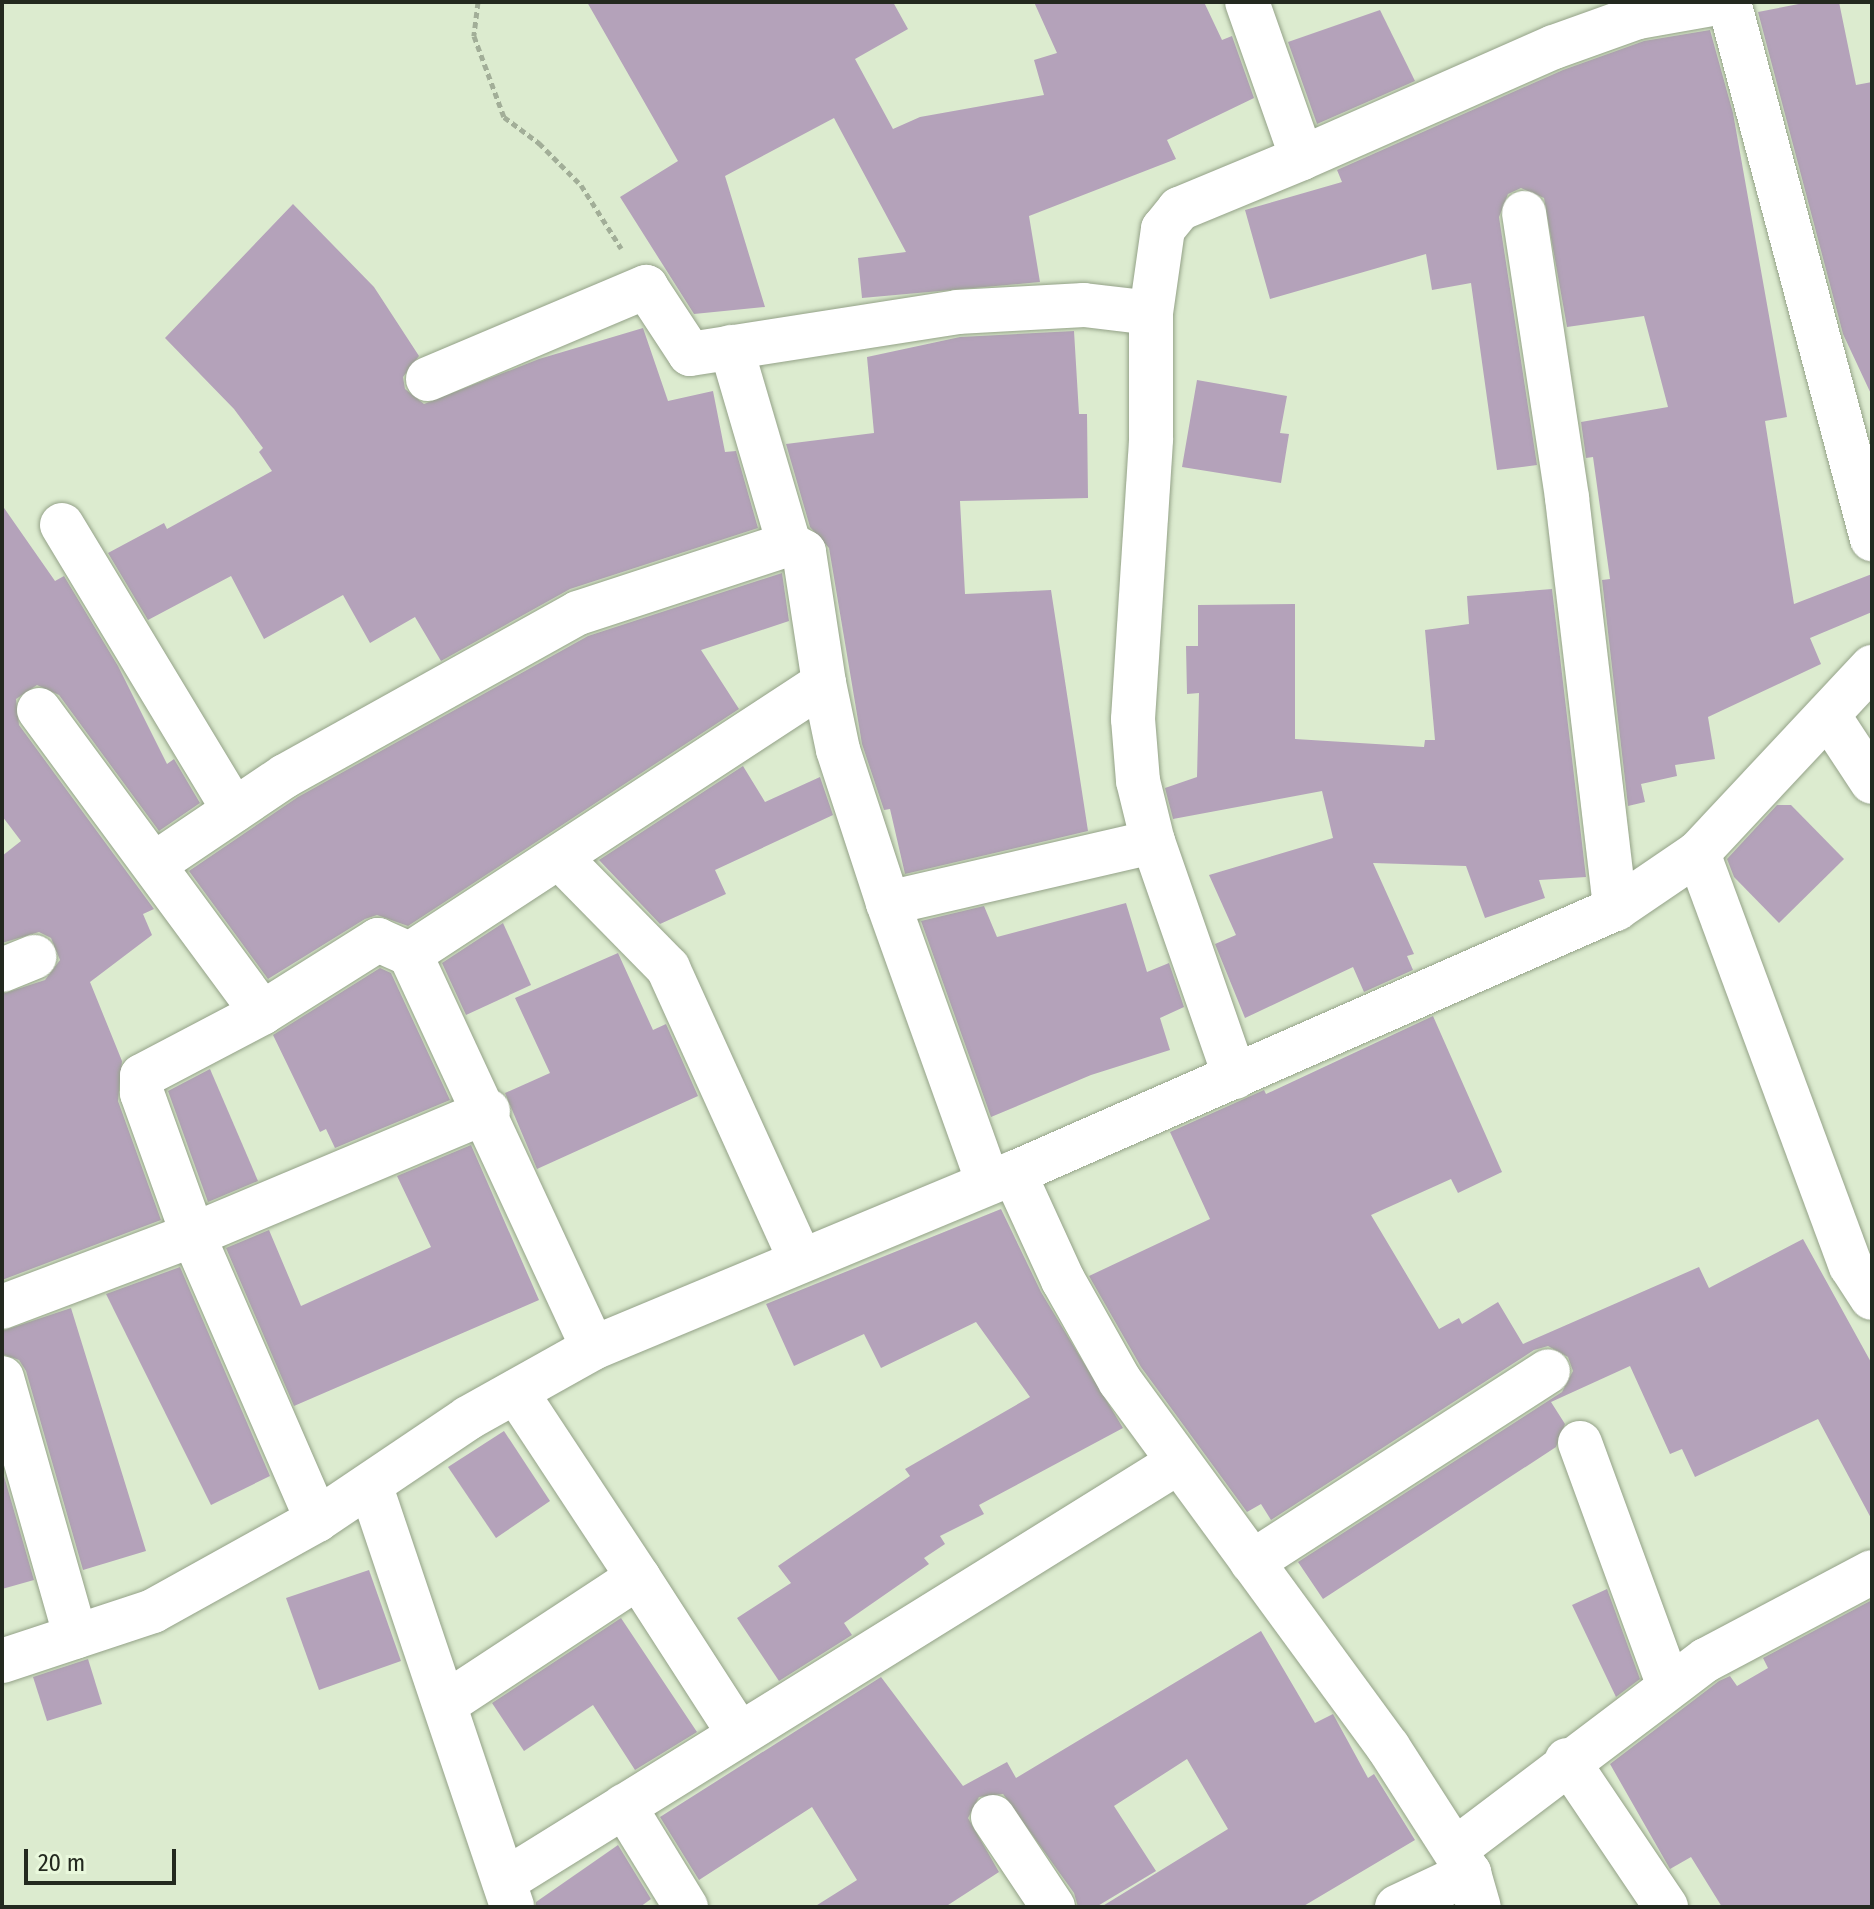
<!DOCTYPE html>
<style>
body{margin:0}
#map{position:relative;width:1874px;height:1909px;overflow:hidden;background:#dcebcf;font-family:"Fira Sans Condensed",sans-serif}
div>[style]{position:absolute}
.building>*{inset:0;background:#b4a2ba}
.path>*{height:5px;margin-top:-2.5px;transform-origin:0;background:repeating-linear-gradient(90deg,#a2ae98 0 6px,transparent 0 10px)}
.roads{filter:drop-shadow(0 0 2px #94a288) drop-shadow(0 0 2px #94a288)}
.minor>*{height:44px;margin:-22px;padding:0 22px;transform-origin:22px;border-radius:22px;background:#fff}
span{translate:-50% -50%;white-space:nowrap;text-align:center;line-height:1.15;-webkit-text-stroke:7px #e9f8dc;paint-order:stroke}
.frame{position:absolute;inset:0;border:4px solid #23291f;pointer-events:none}
.scale{position:absolute;left:24px;top:1849px;width:152px;height:36px;box-sizing:border-box;border:4px solid #23291f;border-top:0;padding-left:10px;font-size:24px;line-height:28px;white-space:nowrap;color:#23291f;-webkit-text-stroke:6px #e9f8dc;paint-order:stroke}
</style>
<div id="map">
<div class="building">
<div style="clip-path:polygon(587px 2px,893px 2px,908px 29px,855px 59px,893px 129px,920px 117px,1044px 95px,1034px 60px,1057px 53px,1034px 2px,1204px 2px,1222px 40px,1232px 36px,1254px 98px,1167px 140px,1176px 159px,1029px 216px,1040px 282px,862px 298px,858px 258px,906px 252px,834px 118px,725px 176px,765px 307px,694px 314px,620px 197px,678px 161px)"></div>
<div style="clip-path:polygon(1809px 2px,1839px 2px,1856px 85px,1872px 82px,1872px 396px,1843px 334px,1758px 12px)"></div>
<div style="clip-path:polygon(1380px 10px,1415px 81px,1317px 124px,1288px 42px)"></div>
<div style="clip-path:polygon(1710px 30px,1733px 113px,1787px 417px,1765px 421px,1794px 604px,1872px 574px,1872px 612px,1810px 638px,1821px 664px,1708px 717px,1715px 759px,1675px 765px,1677px 776px,1641px 784px,1645px 802px,1628px 806px,1602px 580px,1610px 579px,1593px 457px,1586px 458px,1581px 422px,1668px 407px,1644px 316px,1567px 327px,1544px 198px,1521px 188px,1508px 194px,1499px 217px,1537px 465px,1497px 470px,1471px 283px,1432px 290px,1426px 254px,1270px 299px,1245px 210px,1342px 182px,1337px 170px,1563px 70px,1644px 41px)"></div>
<div style="clip-path:polygon(293px 204px,374px 287px,419px 356px,403px 377px,405px 389px,424px 404px,539px 359px,643px 328px,668px 401px,713px 391px,725px 452px,736px 451px,758px 528px,570px 589px,441px 661px,415px 617px,370px 643px,343px 595px,264px 639px,231px 576px,148px 620px,108px 553px,164px 523px,167px 529px,272px 471px,259px 452px,263px 448px,234px 409px,165px 338px)"></div>
<div style="clip-path:polygon(1074px 331px,1079px 414px,1087px 414px,1088px 498px,960px 501px,965px 594px,1051px 590px,1088px 831px,905px 874px,890px 809px,884px 810px,862px 744px,829px 548px,810px 527px,786px 444px,874px 433px,867px 357px,960px 337px)"></div>
<div style="clip-path:polygon(1197px 380px,1287px 396px,1280px 433px,1289px 434px,1281px 483px,1182px 467px)"></div>
<div style="clip-path:polygon(2px 505px,55px 581px,64px 576px,118px 666px,167px 764px,174px 759px,200px 803px,159px 831px,59px 695px,37px 685px,16px 699px,19px 725px,154px 909px,143px 914px,152px 935px,90px 982px,122px 1061px,118px 1101px,161px 1220px,2px 1280px,2px 994px,45px 980px,60px 960px,51px 938px,39px 932px,2px 943px,2px 856px,21px 841px,2px 816px)"></div>
<div style="clip-path:polygon(782px 573px,789px 621px,701px 650px,739px 709px,408px 926px,377px 915px,365px 919px,268px 979px,189px 871px,298px 797px,588px 636px)"></div>
<div style="clip-path:polygon(1552px 589px,1586px 877px,1539px 880px,1545px 898px,1485px 918px,1466px 866px,1373px 863px,1414px 954px,1407px 956px,1413px 970px,1364px 992px,1353px 967px,1245px 1018px,1215px 944px,1236px 935px,1209px 875px,1333px 838px,1322px 791px,1173px 819px,1165px 788px,1197px 777px,1199px 693px,1187px 694px,1186px 646px,1198px 646px,1198px 605px,1295px 604px,1295px 739px,1424px 747px,1425px 740px,1435px 740px,1425px 630px,1469px 624px,1467px 596px)"></div>
<div style="clip-path:polygon(743px 766px,765px 802px,820px 777px,833px 815px,715px 870px,726px 894px,660px 924px,599px 860px)"></div>
<div style="clip-path:polygon(1777px 805px,1791px 805px,1844px 859px,1779px 923px,1734px 877px,1727px 859px)"></div>
<div style="clip-path:polygon(1126px 903px,1147px 972px,1169px 963px,1184px 1007px,1160px 1018px,1170px 1050px,1091px 1075px,991px 1117px,921px 921px,984px 906px,997px 937px)"></div>
<div style="clip-path:polygon(503px 923px,531px 985px,466px 1015px,442px 963px)"></div>
<div style="clip-path:polygon(618px 953px,653px 1030px,666px 1024px,698px 1096px,537px 1169px,505px 1093px,550px 1073px,515px 998px)"></div>
<div style="clip-path:polygon(380px 968px,391px 973px,450px 1100px,335px 1148px,326px 1129px,320px 1132px,273px 1035px)"></div>
<div style="clip-path:polygon(1433px 1016px,1502px 1172px,1458px 1193px,1451px 1179px,1371px 1215px,1439px 1329px,1459px 1318px,1462px 1324px,1498px 1302px,1523px 1344px,1699px 1267px,1709px 1288px,1803px 1239px,1872px 1364px,1872px 1520px,1818px 1419px,1695px 1477px,1682px 1449px,1670px 1454px,1630px 1366px,1551px 1402px,1565px 1424px,1556px 1447px,1323px 1599px,1298px 1562px,1562px 1392px,1573px 1371px,1568px 1357px,1548px 1346px,1534px 1350px,1271px 1520px,1261px 1504px,1247px 1512px,1141px 1367px,1089px 1276px,1210px 1219px,1170px 1132px,1264px 1090px,1266px 1094px)"></div>
<div style="clip-path:polygon(210px 1069px,258px 1181px,208px 1202px,168px 1091px)"></div>
<div style="clip-path:polygon(471px 1145px,539px 1300px,294px 1406px,226px 1248px,269px 1230px,301px 1306px,431px 1247px,397px 1176px)"></div>
<div style="clip-path:polygon(1001px 1209px,1041px 1292px,1123px 1428px,979px 1505px,984px 1514px,940px 1536px,945px 1544px,924px 1558px,929px 1564px,844px 1623px,852px 1635px,779px 1681px,737px 1618px,791px 1583px,778px 1566px,910px 1476px,905px 1469px,1030px 1397px,976px 1322px,881px 1368px,864px 1334px,794px 1366px,766px 1304px)"></div>
<div style="clip-path:polygon(180px 1267px,270px 1476px,211px 1505px,106px 1294px)"></div>
<div style="clip-path:polygon(71px 1308px,146px 1551px,83px 1570px,26px 1371px,19px 1360px,2px 1354px,2px 1331px)"></div>
<div style="clip-path:polygon(504px 1431px,550px 1501px,496px 1538px,448px 1467px)"></div>
<div style="clip-path:polygon(2px 1469px,34px 1580px,2px 1589px)"></div>
<div style="clip-path:polygon(369px 1570px,401px 1661px,319px 1690px,286px 1598px)"></div>
<div style="clip-path:polygon(1607px 1589px,1640px 1679px,1616px 1697px,1572px 1605px)"></div>
<div style="clip-path:polygon(1872px 1600px,1872px 1907px,1722px 1907px,1691px 1857px,1670px 1869px,1610px 1764px,1719px 1681px,1730px 1676px,1737px 1686px,1768px 1668px,1763px 1658px)"></div>
<div style="clip-path:polygon(621px 1618px,697px 1732px,635px 1770px,593px 1705px,524px 1751px,492px 1703px)"></div>
<div style="clip-path:polygon(1261px 1631px,1315px 1723px,1333px 1714px,1368px 1778px,1374px 1774px,1415px 1840px,1302px 1907px,1101px 1907px,1228px 1829px,1187px 1759px,1114px 1806px,1156px 1871px,1096px 1907px,1078px 1907px,1074px 1893px,1003px 1794px,979px 1797px,968px 1818px,999px 1872px,945px 1907px,814px 1907px,857px 1880px,812px 1807px,699px 1880px,660px 1817px,881px 1677px,963px 1786px,1007px 1762px,1016px 1778px)"></div>
<div style="clip-path:polygon(88px 1659px,102px 1704px,47px 1721px,33px 1677px)"></div>
<div style="clip-path:polygon(618px 1845px,651px 1899px,640px 1907px,536px 1907px,536px 1902px)"></div>
</div>
<div class="path">
<div style="left:478px;top:2px;width:34px;rotate:97deg"></div>
<div style="left:474px;top:36px;width:86px;rotate:69.7deg"></div>
<div style="left:504px;top:117px;width:44px;rotate:36.6deg"></div>
<div style="left:539px;top:143px;width:59px;rotate:45deg"></div>
<div style="left:581px;top:185px;width:75px;rotate:57.6deg"></div>
</div>
<div class="roads">
<div class="minor">
<div style="left:1729px;top:2px;width:556px;rotate:75.09deg"></div>
<div style="left:1302px;top:158px;width:275px;rotate:-23.8deg"></div>
<div style="left:1554px;top:47px;width:89px;rotate:-19.7deg"></div>
<div style="left:1638px;top:17px;width:86px;rotate:-10deg"></div>
<div style="left:1524px;top:213px;width:288px;rotate:81.4deg"></div>
<div style="left:1567px;top:498px;width:414px;rotate:83.3deg"></div>
<div style="left:731px;top:347px;width:205px;rotate:73.6deg"></div>
<div style="left:428px;top:379px;width:237px;rotate:-22.9deg"></div>
<div style="left:646px;top:287px;width:80px;rotate:56.7deg"></div>
<div style="left:690px;top:354px;width:270px;rotate:-8.9deg"></div>
<div style="left:957px;top:312px;width:127px;rotate:-3.2deg"></div>
<div style="left:1084px;top:305px;width:67px;rotate:6.8deg"></div>
<div style="left:62px;top:525px;width:333px;rotate:58.9deg"></div>
<div style="left:824px;top:683px;width:68px;rotate:78.2deg"></div>
<div style="left:838px;top:750px;width:161px;rotate:71.9deg"></div>
<div style="left:888px;top:903px;width:297px;rotate:70.3deg"></div>
<div style="left:39px;top:710px;width:376px;rotate:53.6deg"></div>
<div style="left:1828px;top:715px;width:80px;rotate:56.7deg"></div>
<div style="left:1698px;top:853px;width:440px;rotate:69.7deg"></div>
<div style="left:1851px;top:1266px;width:38px;rotate:57deg"></div>
<div style="left:561px;top:859px;width:153px;rotate:45.5deg"></div>
<div style="left:668px;top:968px;width:320px;rotate:65.6deg"></div>
<div style="left:156px;top:863px;width:156px;rotate:-34deg"></div>
<div style="left:285px;top:776px;width:335px;rotate:-29.1deg"></div>
<div style="left:578px;top:613px;width:222px;rotate:-18.1deg"></div>
<div style="left:789px;top:544px;width:17px;rotate:28deg"></div>
<div style="left:804px;top:552px;width:133px;rotate:81.3deg"></div>
<div style="left:824px;top:683px;width:495px;rotate:146.8deg"></div>
<div style="left:888px;top:903px;width:272px;rotate:-13deg"></div>
<div style="left:2px;top:970px;width:35px;rotate:-22deg"></div>
<div style="left:1235px;top:1077px;width:249px;rotate:-109.2deg"></div>
<div style="left:1153px;top:842px;width:63px;rotate:-103.8deg"></div>
<div style="left:1138px;top:781px;width:62px;rotate:-94.6deg"></div>
<div style="left:1133px;top:719px;width:281px;rotate:-86.3deg"></div>
<div style="left:1151px;top:439px;width:126px;rotate:-90deg"></div>
<div style="left:1151px;top:313px;width:85px;rotate:-81.9deg"></div>
<div style="left:1163px;top:229px;width:26px;rotate:-51deg"></div>
<div style="left:1179px;top:209px;width:133px;rotate:-22.5deg"></div>
<div style="left:1302px;top:158px;width:165px;rotate:-109.4deg"></div>
<div style="left:1014px;top:1173px;width:118px;rotate:65.4deg"></div>
<div style="left:1063px;top:1280px;width:116px;rotate:60.6deg"></div>
<div style="left:1120px;top:1381px;width:454px;rotate:53.8deg"></div>
<div style="left:1388px;top:1747px;width:150px;rotate:57.3deg"></div>
<div style="left:2px;top:1307px;width:204px;rotate:-20.7deg"></div>
<div style="left:193px;top:1235px;width:320px;rotate:-22.8deg"></div>
<div style="left:2px;top:1378px;width:269px;rotate:74.1deg"></div>
<div style="left:516px;top:1392px;width:222px;rotate:56.6deg"></div>
<div style="left:1580px;top:1443px;width:259px;rotate:69.9deg"></div>
<div style="left:371px;top:1487px;width:443px;rotate:71.4deg"></div>
<div style="left:317px;top:1520px;width:311px;rotate:-113.5deg"></div>
<div style="left:193px;top:1235px;width:151px;rotate:-109.8deg"></div>
<div style="left:142px;top:1093px;width:17px;rotate:-90deg"></div>
<div style="left:142px;top:1076px;width:136px;rotate:-27.7deg"></div>
<div style="left:262px;top:1013px;width:137px;rotate:-32.2deg"></div>
<div style="left:378px;top:940px;width:35px;rotate:24deg"></div>
<div style="left:410px;top:954px;width:434px;rotate:65.1deg"></div>
<div style="left:1252px;top:1562px;width:352px;rotate:-32.8deg"></div>
<div style="left:2px;top:1661px;width:159px;rotate:-18.3deg"></div>
<div style="left:153px;top:1611px;width:188px;rotate:-29deg"></div>
<div style="left:317px;top:1520px;width:182px;rotate:-34deg"></div>
<div style="left:468px;top:1418px;width:143px;rotate:-29.2deg"></div>
<div style="left:593px;top:1348px;width:456px;rotate:-22.6deg"></div>
<div style="left:1014px;top:1173px;width:659px;rotate:-23.72deg"></div>
<div style="left:1617px;top:908px;width:98px;rotate:-34.2deg"></div>
<div style="left:1698px;top:853px;width:255px;rotate:-46.9deg"></div>
<div style="left:445px;top:1704px;width:231px;rotate:-33.3deg"></div>
<div style="left:638px;top:1577px;width:187px;rotate:57.2deg"></div>
<div style="left:1567px;top:1760px;width:177px;rotate:56deg"></div>
<div style="left:624px;top:1806px;width:119px;rotate:58.5deg"></div>
<div style="left:993px;top:1817px;width:108px;rotate:56.3deg"></div>
<div style="left:1457px;top:1848px;width:312px;rotate:-37.1deg"></div>
<div style="left:1706px;top:1660px;width:188px;rotate:-27.9deg"></div>
<div style="left:504px;top:1881px;width:792px;rotate:-31.84deg"></div>
<div style="left:1397px;top:1907px;width:80px;rotate:-25.3deg"></div>
<div style="left:1469px;top:1873px;width:35px;rotate:74deg"></div>
</div>
</div>
<div class="frame"></div>
<div class="scale">20 m</div>
</div>
